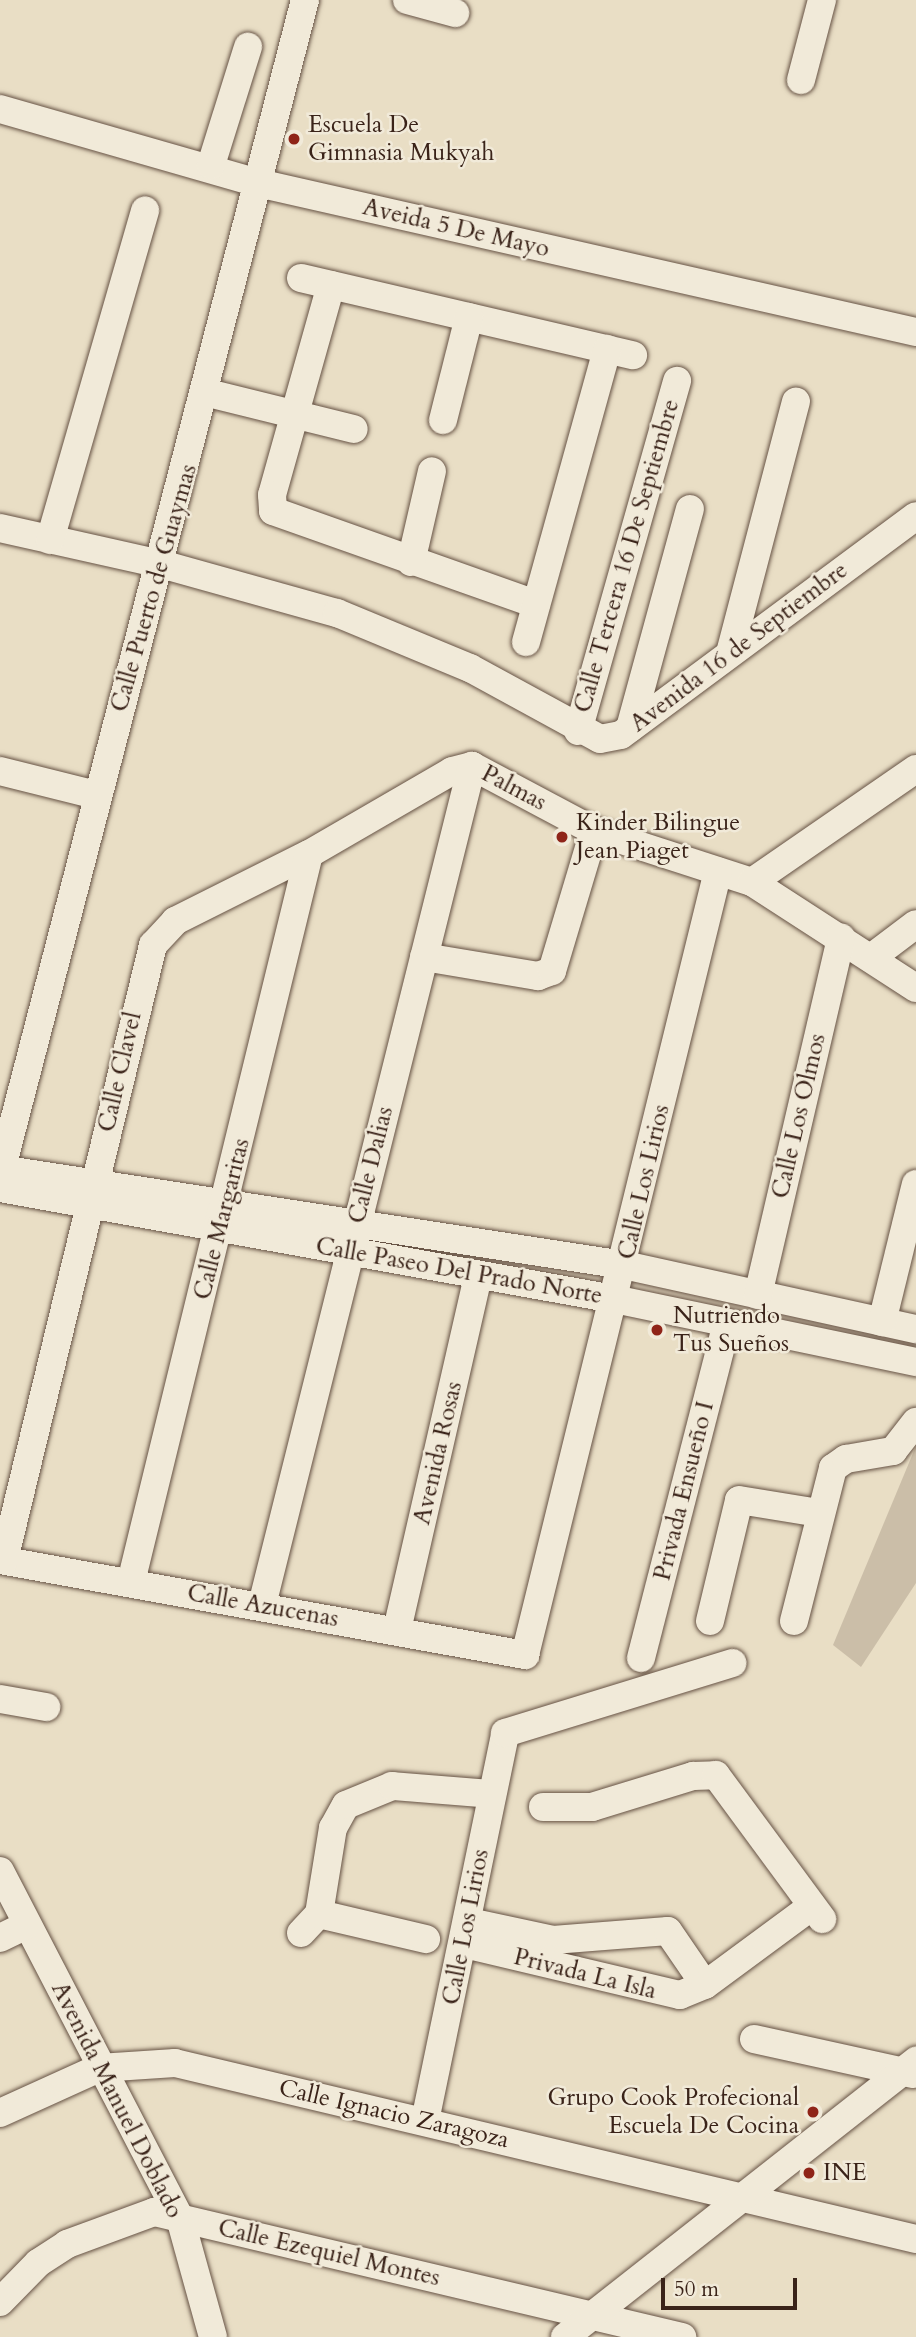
<!DOCTYPE html>
<meta charset="utf-8">
<style>
body{margin:0}
#map{position:relative;width:916px;height:2337px;overflow:hidden;background:#e9dec5;font-family:Cardo,serif}
div>[style]{position:absolute}
.green>*{inset:0;background:#cbbea8}
.roads{filter:drop-shadow(0 0 2px #665244) drop-shadow(0 0 2px #665244)}
.minor>*{height:28px;margin:-14px;padding:0 14px;transform-origin:14px;border-radius:14px;background:#f1ead9}
.dots>*{width:19px;height:19px;translate:-50% -50%;box-sizing:border-box;border:4px solid #f1ead9;border-radius:50%}
span{translate:-50% -50%;white-space:nowrap;text-align:center;line-height:1.15;-webkit-text-stroke:5px #f1ead9;paint-order:stroke}
.poi-label{font-size:24px;color:#3a2319}
.left{translate:0 -50%;text-align:left}
.right{translate:-100% -50%;text-align:right}
.street-label{font-size:24px;color:#3a2319}
.scale{position:absolute;left:661px;top:2278px;width:136px;height:32px;box-sizing:border-box;border:4px solid #3a2319;border-top:0;padding-left:9px;font-size:21px;line-height:24px;white-space:nowrap;color:#3a2319;-webkit-text-stroke:5px #f1ead9;paint-order:stroke}
</style>
<div id="map">
<div class="green">
<div style="clip-path:polygon(916px 1446px,916px 1583px,861px 1667px,833px 1645px)"></div>
</div>
<div class="roads">
<div class="minor">
<div style="left:407px;top:0;width:50px;rotate:15.2deg"></div>
<div style="left:801px;top:80px;width:83px;rotate:-75.3deg"></div>
<div style="left:0;top:109px;width:268px;rotate:16deg"></div>
<div style="left:258px;top:183px;width:675px;rotate:12.76deg"></div>
<div style="left:211px;top:165px;width:124px;rotate:-72.6deg"></div>
<div style="left:301px;top:278px;width:341px;rotate:13.1deg"></div>
<div style="left:331px;top:285px;width:218px;rotate:105.7deg"></div>
<div style="left:272px;top:495px;width:16px;rotate:86deg"></div>
<div style="left:273px;top:511px;width:279px;rotate:19.5deg"></div>
<div style="left:208px;top:393px;width:150px;rotate:13.9deg"></div>
<div style="left:443px;top:420px;width:106px;rotate:-75.8deg"></div>
<div style="left:0;top:528px;width:165px;rotate:12.6deg"></div>
<div style="left:161px;top:564px;width:183px;rotate:15.6deg"></div>
<div style="left:337px;top:613px;width:144px;rotate:22.5deg"></div>
<div style="left:470px;top:668px;width:148px;rotate:28.6deg"></div>
<div style="left:600px;top:739px;width:21px;rotate:-11deg"></div>
<div style="left:621px;top:735px;width:367px;rotate:-36.6deg"></div>
<div style="left:50px;top:540px;width:343px;rotate:-73.9deg"></div>
<div style="left:411px;top:562px;width:93px;rotate:-77deg"></div>
<div style="left:526px;top:642px;width:304px;rotate:-74.5deg"></div>
<div style="left:730px;top:653px;width:260px;rotate:-75.3deg"></div>
<div style="left:630px;top:728px;width:227px;rotate:-74.7deg"></div>
<div style="left:578px;top:731px;width:364px;rotate:-74.2deg"></div>
<div style="left:472px;top:766px;width:138px;rotate:28deg"></div>
<div style="left:594px;top:831px;width:166px;rotate:17.9deg"></div>
<div style="left:752px;top:882px;width:195px;rotate:32.9deg"></div>
<div style="left:0;top:771px;width:99px;rotate:14deg"></div>
<div style="left:752px;top:882px;width:199px;rotate:-34.6deg"></div>
<div style="left:424px;top:957px;width:116px;rotate:9.5deg"></div>
<div style="left:538px;top:976px;width:15px;rotate:-20deg"></div>
<div style="left:552px;top:971px;width:146px;rotate:-73.3deg"></div>
<div style="left:871px;top:958px;width:56px;rotate:-37.1deg"></div>
<div style="left:0;top:1169px;width:631px;rotate:8.75deg"></div>
<div style="left:624px;top:1265px;width:299px;rotate:12.4deg"></div>
<div style="left:0;top:1175px;width:1214px;rotate:-75.45deg"></div>
<div style="left:0;top:1188px;width:624px;rotate:10.25deg"></div>
<div style="left:614px;top:1299px;width:309px;rotate:11.8deg"></div>
<div style="left:758px;top:1295px;width:367px;rotate:-76.9deg"></div>
<div style="left:882px;top:1322px;width:142px;rotate:-76.2deg"></div>
<div style="left:0;top:1560px;width:534px;rotate:10.26deg"></div>
<div style="left:525px;top:1655px;width:807px;rotate:-76.17deg"></div>
<div style="left:4px;top:1560px;width:633px;rotate:-76.38deg"></div>
<div style="left:153px;top:945px;width:33px;rotate:-47deg"></div>
<div style="left:175px;top:921px;width:150px;rotate:-26.6deg"></div>
<div style="left:309px;top:854px;width:165px;rotate:-30.1deg"></div>
<div style="left:452px;top:771px;width:21px;rotate:-14deg"></div>
<div style="left:131px;top:1582px;width:749px;rotate:-76.26deg"></div>
<div style="left:262px;top:1605px;width:865px;rotate:-75.95deg"></div>
<div style="left:710px;top:1621px;width:124px;rotate:-76.5deg"></div>
<div style="left:739px;top:1500px;width:81px;rotate:9.2deg"></div>
<div style="left:794px;top:1621px;width:158px;rotate:-75.7deg"></div>
<div style="left:833px;top:1468px;width:16px;rotate:-35deg"></div>
<div style="left:846px;top:1459px;width:48px;rotate:-9.7deg"></div>
<div style="left:893px;top:1451px;width:37px;rotate:-52deg"></div>
<div style="left:397px;top:1630px;width:363px;rotate:-77.1deg"></div>
<div style="left:641px;top:1658px;width:346px;rotate:-75.6deg"></div>
<div style="left:0;top:1699px;width:47px;rotate:9.9deg"></div>
<div style="left:543px;top:1807px;width:49px"></div>
<div style="left:592px;top:1807px;width:106px;rotate:-17.1deg"></div>
<div style="left:693px;top:1776px;width:23px;rotate:-2deg"></div>
<div style="left:716px;top:1775px;width:179px;rotate:53.6deg"></div>
<div style="left:0;top:1871px;width:391px;rotate:62.6deg"></div>
<div style="left:180px;top:2218px;width:123px;rotate:74.5deg"></div>
<div style="left:319px;top:1914px;width:110px;rotate:13.2deg"></div>
<div style="left:469px;top:1922px;width:86px;rotate:12.1deg"></div>
<div style="left:553px;top:1940px;width:115px;rotate:-4.5deg"></div>
<div style="left:668px;top:1931px;width:65px;rotate:55.6deg"></div>
<div style="left:301px;top:1933px;width:26px;rotate:-47deg"></div>
<div style="left:319px;top:1914px;width:87px;rotate:-80.8deg"></div>
<div style="left:333px;top:1828px;width:26px;rotate:-61deg"></div>
<div style="left:346px;top:1805px;width:50px;rotate:-22.4deg"></div>
<div style="left:392px;top:1786px;width:100px;rotate:4.6deg"></div>
<div style="left:0;top:1938px;width:30px;rotate:-26deg"></div>
<div style="left:464px;top:1944px;width:222px;rotate:13.3deg"></div>
<div style="left:680px;top:1995px;width:27px;rotate:-22deg"></div>
<div style="left:705px;top:1985px;width:133px;rotate:-36.4deg"></div>
<div style="left:754px;top:2039px;width:163px;rotate:12.4deg"></div>
<div style="left:0;top:2113px;width:109px;rotate:-24.4deg"></div>
<div style="left:99px;top:2068px;width:76px;rotate:-3.8deg"></div>
<div style="left:175px;top:2063px;width:762px;rotate:13.36deg"></div>
<div style="left:425px;top:2121px;width:396px;rotate:-78.3deg"></div>
<div style="left:505px;top:1733px;width:238px;rotate:-17.1deg"></div>
<div style="left:0;top:2302px;width:54px;rotate:-45.7deg"></div>
<div style="left:38px;top:2263px;width:35px;rotate:-33deg"></div>
<div style="left:67px;top:2244px;width:93px;rotate:-20.2deg"></div>
<div style="left:154px;top:2212px;width:543px;rotate:13.32deg"></div>
<div style="left:565px;top:2337px;width:447px;rotate:-38.2deg"></div>
</div>
</div>
<div class="dots">
<div style="left:294px;top:139px;background:#8f2418"></div>
<div style="left:562px;top:837px;background:#8f2418"></div>
<div style="left:657px;top:1330px;background:#8f2418"></div>
<div style="left:813px;top:2112px;background:#8f2418"></div>
<div style="left:809px;top:2173px;background:#8f2418"></div>
</div>
<div class="poi-label">
<span class="left" style="left:308px;top:139px">Escuela De<br>Gimnasia Mukyah</span>
<span class="left" style="left:576px;top:837px">Kinder Bilingue<br>Jean Piaget</span>
<span class="left" style="left:673px;top:1330px">Nutriendo<br>Tus Sueños</span>
<span class="right" style="left:799px;top:2112px">Grupo Cook Profecional<br>Escuela De Cocina</span>
<span class="left" style="left:823px;top:2173px">INE</span>
</div>
<div class="street-label">
<span style="left:456px;top:228px;rotate:13deg">Aveida 5 De Mayo</span>
<span style="left:627px;top:556px;rotate:-74deg">Calle Tercera 16 De Septiembre</span>
<span style="left:154px;top:588px;rotate:-74deg">Calle Puerto de Guaymas</span>
<span style="left:739px;top:647px;rotate:-37deg">Avenida 16 de Septiembre</span>
<span style="left:514px;top:788px;rotate:28deg">Palmas</span>
<span style="left:120px;top:1072px;rotate:-77deg">Calle Clavel</span>
<span style="left:799px;top:1116px;rotate:-77deg">Calle Los Olmos</span>
<span style="left:371px;top:1165px;rotate:-76deg">Calle Dalias</span>
<span style="left:644px;top:1182px;rotate:-77deg">Calle Los Lirios</span>
<span style="left:222px;top:1219px;rotate:-76deg">Calle Margaritas</span>
<span style="left:459px;top:1271px;rotate:10deg">Calle Paseo Del Prado Norte</span>
<span style="left:438px;top:1453px;rotate:-77deg">Avenida Rosas</span>
<span style="left:684px;top:1491px;rotate:-76deg">Privada Ensueño I</span>
<span style="left:263px;top:1606px;rotate:10deg">Calle Azucenas</span>
<span style="left:466px;top:1927px;rotate:-79deg">Calle Los Lirios</span>
<span style="left:585px;top:1974px;rotate:14deg">Privada La Isla</span>
<span style="left:117px;top:2100px;rotate:63deg">Avenida Manuel Doblado</span>
<span style="left:394px;top:2114px;rotate:13deg">Calle Ignacio Zaragoza</span>
<span style="left:329px;top:2253px;rotate:13deg">Calle Ezequiel Montes</span>
</div>
<div class="scale">50 m</div>
</div>
